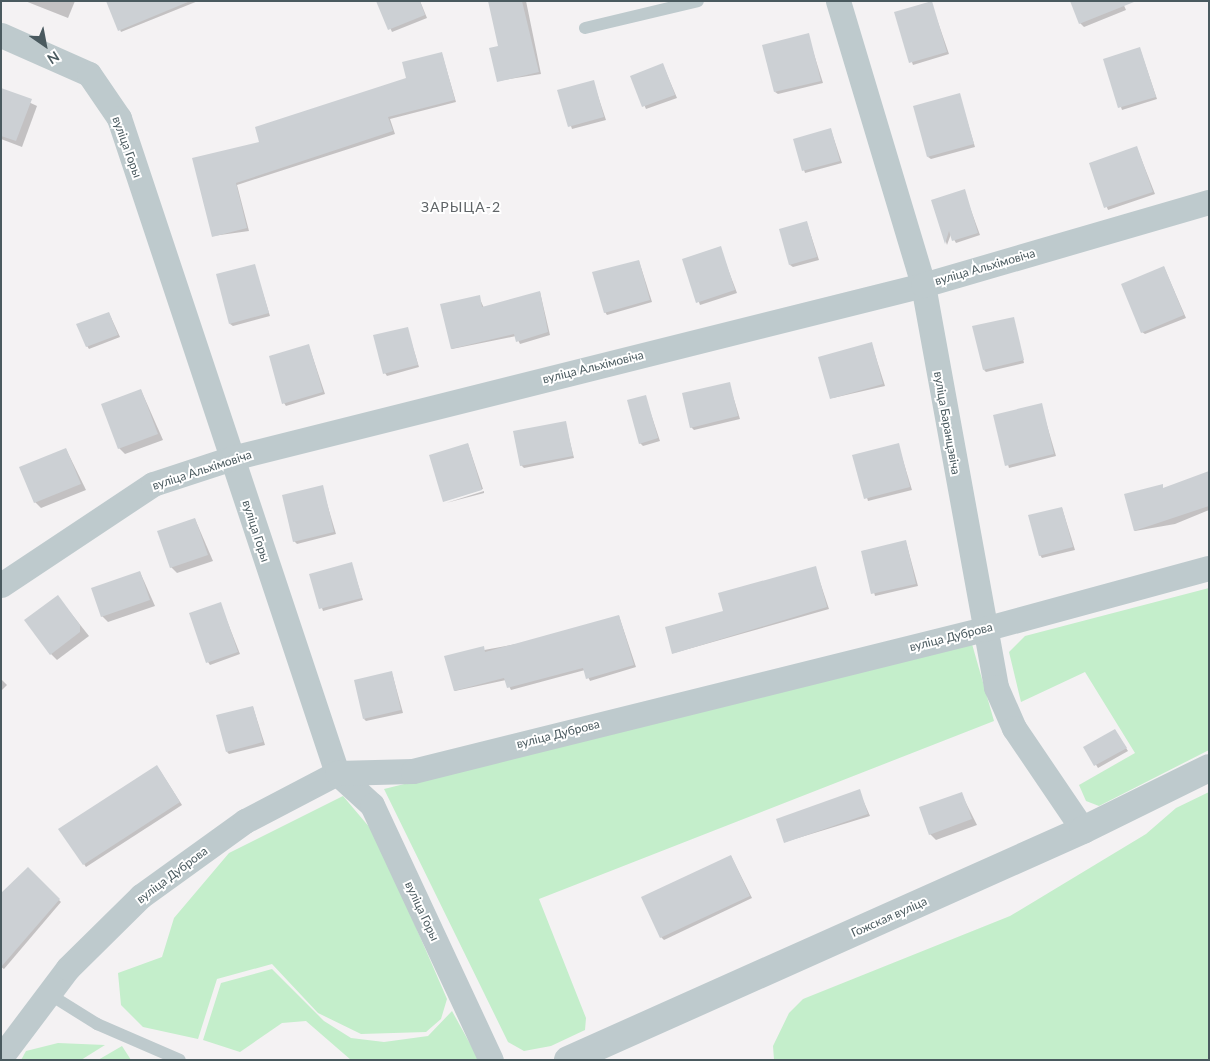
<!DOCTYPE html>
<meta charset="utf-8">
<style>
body{margin:0}
#map{position:relative;width:1210px;height:1061px;overflow:hidden;background:#f4f2f3;font-family:Lato,sans-serif}
div>[style]{position:absolute}
.green>*{inset:0;background:#c4eecb}
.shadow>*{inset:0;background:#0003}
.building>*{inset:0;background:#ccd0d4}
.service>*{height:12px;margin:-6px;padding:0 6px;transform-origin:6px;border-radius:6px;background:#becacd}
.minor>*{height:25px;margin:-12.5px;padding:0 12.5px;transform-origin:12.5px;border-radius:12.5px;background:#becacd}
.tertiary>*{height:28px;margin:-14px;padding:0 14px;transform-origin:14px;border-radius:14px;background:#becacd}
span{translate:-50% -50%;white-space:nowrap;text-align:center;line-height:1.15;-webkit-text-stroke:4px #fff;paint-order:stroke}
.street-label{font-size:12px;color:#4a5a5f}
.neighbourhood-label{font-size:14px;color:#5f6467;letter-spacing:1px}
.frame{position:absolute;inset:0;border:2px solid #4a5a5f;pointer-events:none}
.north{position:absolute;left:20px;top:20px;width:50px;height:50px;-webkit-text-stroke:4px #fff;paint-order:stroke;rotate:147deg;font-size:14px;font-weight:700;line-height:20px;text-align:center;color:#4a5a5f}
.north::after{content:'';display:block;margin:auto;width:18px;height:22px;background:#4a5a5f;clip-path:polygon(50% 0,100% 100%,50% 72%,0 100%)}
</style>
<div id="map">
<div class="green">
<div style="clip-path:polygon(1209px 588px,1209px 750px,1099px 806px,1086px 801px,1079px 785px,1135px 753px,1085px 672px,1021px 702px,1009px 652px,1025px 636px)"></div>
<div style="clip-path:polygon(972px 644px,994px 721px,539px 899px,586px 1018px,585px 1030px,551px 1046px,524px 1051px,508px 1042px,384px 789px)"></div>
<div style="clip-path:polygon(1209px 792px,1209px 1060px,774px 1060px,773px 1046px,789px 1013px,803px 999px,1010px 916px,1146px 834px,1176px 808px)"></div>
<div style="clip-path:polygon(343px 796px,376px 835px,447px 999px,441px 1019px,426px 1032px,361px 1034px,318px 1013px,272px 964px,217px 979px,198px 1039px,143px 1027px,121px 1005px,118px 973px,162px 957px,174px 918px,229px 853px)"></div>
<div style="clip-path:polygon(272px 969px,324px 1021px,351px 1038px,384px 1042px,428px 1036px,452px 1011px,479px 1060px,351px 1060px,306px 1021px,282px 1023px,240px 1052px,203px 1040px,221px 983px)"></div>
<div style="clip-path:polygon(58px 1043px,105px 1045px,81px 1060px,21px 1060px,26px 1051px)"></div>
<div style="clip-path:polygon(122px 1046px,131px 1060px,98px 1060px)"></div>
</div>
<div class="shadow">
<div style="clip-path:polygon(25px 1px,75px 1px,68px 18px)"></div>
<div style="clip-path:polygon(107px 1px,198px 1px,121px 32px)"></div>
<div style="clip-path:polygon(378px 1px,420px 1px,427px 18px,392px 32px)"></div>
<div style="clip-path:polygon(489px 1px,526px 1px,541px 74px,498px 81px,499px 47px)"></div>
<div style="clip-path:polygon(1122px 1px,1126px 10px,1084px 27px,1080px 23px)"></div>
<div style="clip-path:polygon(931px 2px,949px 54px,913px 65px,895px 13px)"></div>
<div style="clip-path:polygon(808px 35px,823px 83px,778px 94px,775px 92px)"></div>
<div style="clip-path:polygon(1140px 49px,1157px 99px,1122px 110px,1105px 60px)"></div>
<div style="clip-path:polygon(442px 54px,456px 102px,390px 119px,395px 134px,237px 185px,249px 231px,213px 236px,194px 159px,261px 143px,408px 79px)"></div>
<div style="clip-path:polygon(663px 65px,677px 98px,646px 109px,632px 76px)"></div>
<div style="clip-path:polygon(593px 81px,606px 120px,572px 129px,559px 91px)"></div>
<div style="clip-path:polygon(1px 89px,37px 106px,22px 147px,1px 139px)"></div>
<div style="clip-path:polygon(959px 94px,975px 147px,931px 159px,928px 157px)"></div>
<div style="clip-path:polygon(831px 130px,842px 163px,805px 173px,794px 140px)"></div>
<div style="clip-path:polygon(1137px 148px,1155px 194px,1108px 210px,1090px 164px)"></div>
<div style="clip-path:polygon(964px 191px,980px 235px,956px 243px,951px 234px,947px 245px,932px 201px)"></div>
<div style="clip-path:polygon(807px 223px,819px 260px,793px 267px,790px 265px)"></div>
<div style="clip-path:polygon(720px 248px,737px 293px,700px 305px,684px 260px)"></div>
<div style="clip-path:polygon(639px 261px,652px 302px,607px 315px,605px 312px)"></div>
<div style="clip-path:polygon(254px 265px,270px 316px,233px 326px,230px 324px)"></div>
<div style="clip-path:polygon(1164px 267px,1186px 318px,1145px 334px,1142px 332px)"></div>
<div style="clip-path:polygon(540px 292px,550px 335px,520px 344px,516px 336px,452px 349px,441px 305px,479px 297px,484px 308px)"></div>
<div style="clip-path:polygon(109px 313px,120px 337px,89px 349px,87px 346px)"></div>
<div style="clip-path:polygon(1013px 318px,1024px 363px,986px 372px,984px 370px)"></div>
<div style="clip-path:polygon(407px 328px,419px 367px,387px 376px,385px 373px)"></div>
<div style="clip-path:polygon(872px 345px,885px 386px,833px 398px,830px 396px)"></div>
<div style="clip-path:polygon(309px 346px,325px 394px,286px 406px,284px 403px)"></div>
<div style="clip-path:polygon(729px 383px,740px 419px,694px 430px,691px 427px)"></div>
<div style="clip-path:polygon(141px 390px,163px 440px,125px 454px,119px 448px)"></div>
<div style="clip-path:polygon(645px 396px,660px 441px,643px 446px,640px 443px)"></div>
<div style="clip-path:polygon(1041px 405px,1056px 456px,1009px 468px,994px 416px)"></div>
<div style="clip-path:polygon(565px 422px,574px 458px,524px 468px,521px 465px)"></div>
<div style="clip-path:polygon(468px 444px,483px 489px,444px 501px)"></div>
<div style="clip-path:polygon(898px 444px,912px 490px,868px 501px,854px 456px)"></div>
<div style="clip-path:polygon(66px 449px,86px 490px,41px 508px,35px 502px)"></div>
<div style="clip-path:polygon(1209px 473px,1209px 510px,1175px 524px,1135px 531px,1126px 495px,1165px 488px)"></div>
<div style="clip-path:polygon(322px 487px,336px 534px,297px 544px,294px 541px)"></div>
<div style="clip-path:polygon(484px 491px,484px 493px,446px 503px)"></div>
<div style="clip-path:polygon(1062px 508px,1075px 550px,1042px 558px,1040px 555px)"></div>
<div style="clip-path:polygon(195px 519px,213px 561px,177px 573px,171px 567px)"></div>
<div style="clip-path:polygon(906px 542px,918px 586px,875px 596px,863px 551px)"></div>
<div style="clip-path:polygon(351px 563px,363px 600px,323px 611px,311px 575px)"></div>
<div style="clip-path:polygon(815px 567px,829px 609px,674px 653px)"></div>
<div style="clip-path:polygon(140px 572px,155px 606px,108px 622px,102px 616px)"></div>
<div style="clip-path:polygon(58px 597px,89px 636px,57px 660px,51px 654px)"></div>
<div style="clip-path:polygon(220px 603px,240px 654px,210px 665px,208px 662px)"></div>
<div style="clip-path:polygon(619px 616px,636px 667px,590px 681px,585px 670px,511px 690px,506px 680px,455px 691px,446px 657px,544px 639px)"></div>
<div style="clip-path:polygon(392px 673px,403px 713px,366px 721px,364px 719px)"></div>
<div style="clip-path:polygon(1px 679px,7px 685px,1px 691px)"></div>
<div style="clip-path:polygon(253px 707px,265px 745px,229px 754px,227px 752px)"></div>
<div style="clip-path:polygon(1115px 730px,1128px 751px,1098px 768px,1085px 747px)"></div>
<div style="clip-path:polygon(159px 769px,182px 805px,86px 867px,84px 864px)"></div>
<div style="clip-path:polygon(859px 791px,870px 816px,785px 842px)"></div>
<div style="clip-path:polygon(961px 793px,977px 825px,936px 840px,930px 834px)"></div>
<div style="clip-path:polygon(731px 856px,752px 898px,664px 940px,661px 937px)"></div>
<div style="clip-path:polygon(28px 869px,61px 902px,4px 969px,1px 967px)"></div>
</div>
<div class="building">
<div style="clip-path:polygon(106px 1px,188px 1px,188px 2px,118px 31px)"></div>
<div style="clip-path:polygon(376px 1px,420px 1px,425px 15px,388px 30px)"></div>
<div style="clip-path:polygon(488px 1px,522px 1px,539px 72px,497px 82px,489px 48px,498px 46px)"></div>
<div style="clip-path:polygon(932px 1px,947px 52px,909px 63px,894px 12px)"></div>
<div style="clip-path:polygon(1070px 1px,1134px 1px,1134px 2px,1079px 24px)"></div>
<div style="clip-path:polygon(809px 33px,821px 81px,774px 92px,762px 45px)"></div>
<div style="clip-path:polygon(1140px 47px,1156px 97px,1118px 108px,1103px 59px)"></div>
<div style="clip-path:polygon(442px 52px,455px 100px,388px 117px,393px 131px,236px 183px,247px 228px,212px 237px,192px 158px,259px 142px,255px 127px,406px 78px,402px 62px)"></div>
<div style="clip-path:polygon(663px 63px,675px 95px,642px 107px,630px 76px)"></div>
<div style="clip-path:polygon(594px 80px,604px 117px,568px 127px,557px 90px)"></div>
<div style="clip-path:polygon(1px 88px,32px 99px,16px 141px,1px 136px)"></div>
<div style="clip-path:polygon(960px 93px,974px 144px,927px 157px,913px 106px)"></div>
<div style="clip-path:polygon(831px 128px,840px 161px,802px 171px,793px 139px)"></div>
<div style="clip-path:polygon(1137px 146px,1153px 192px,1104px 208px,1089px 163px)"></div>
<div style="clip-path:polygon(965px 189px,978px 233px,952px 241px,949px 231px,945px 244px,931px 200px)"></div>
<div style="clip-path:polygon(807px 221px,817px 257px,789px 265px,779px 229px)"></div>
<div style="clip-path:polygon(721px 246px,735px 290px,696px 303px,682px 259px)"></div>
<div style="clip-path:polygon(639px 260px,650px 300px,604px 313px,592px 272px)"></div>
<div style="clip-path:polygon(255px 264px,269px 313px,229px 324px,216px 274px)"></div>
<div style="clip-path:polygon(1164px 266px,1184px 315px,1141px 333px,1121px 284px)"></div>
<div style="clip-path:polygon(540px 291px,548px 332px,516px 342px,514px 334px,451px 349px,440px 304px,480px 295px,482px 307px)"></div>
<div style="clip-path:polygon(109px 312px,118px 335px,86px 347px,76px 324px)"></div>
<div style="clip-path:polygon(1014px 317px,1024px 360px,983px 370px,972px 326px)"></div>
<div style="clip-path:polygon(408px 327px,418px 365px,383px 374px,373px 335px)"></div>
<div style="clip-path:polygon(872px 342px,883px 384px,830px 399px,818px 357px)"></div>
<div style="clip-path:polygon(309px 344px,323px 392px,282px 404px,269px 356px)"></div>
<div style="clip-path:polygon(730px 382px,738px 416px,690px 428px,682px 393px)"></div>
<div style="clip-path:polygon(141px 389px,158px 434px,118px 449px,101px 404px)"></div>
<div style="clip-path:polygon(646px 395px,658px 438px,639px 444px,627px 400px)"></div>
<div style="clip-path:polygon(1042px 403px,1054px 454px,1005px 466px,993px 415px)"></div>
<div style="clip-path:polygon(566px 421px,573px 456px,520px 466px,513px 431px)"></div>
<div style="clip-path:polygon(468px 443px,482px 490px,443px 502px,429px 455px)"></div>
<div style="clip-path:polygon(899px 443px,910px 487px,864px 499px,852px 455px)"></div>
<div style="clip-path:polygon(66px 448px,81px 484px,34px 503px,19px 467px)"></div>
<div style="clip-path:polygon(1209px 471px,1209px 506px,1134px 531px,1124px 494px,1163px 484px,1163px 488px)"></div>
<div style="clip-path:polygon(323px 485px,334px 532px,293px 542px,282px 495px)"></div>
<div style="clip-path:polygon(1062px 507px,1073px 547px,1039px 556px,1028px 515px)"></div>
<div style="clip-path:polygon(195px 518px,208px 555px,170px 568px,157px 531px)"></div>
<div style="clip-path:polygon(906px 540px,916px 584px,871px 594px,861px 551px)"></div>
<div style="clip-path:polygon(352px 562px,362px 598px,319px 609px,309px 574px)"></div>
<div style="clip-path:polygon(816px 566px,827px 607px,672px 654px,665px 627px,723px 611px,718px 593px)"></div>
<div style="clip-path:polygon(140px 571px,150px 600px,101px 617px,91px 588px)"></div>
<div style="clip-path:polygon(58px 595px,80px 625px,80px 632px,50px 655px,24px 620px)"></div>
<div style="clip-path:polygon(221px 602px,238px 652px,206px 663px,189px 613px)"></div>
<div style="clip-path:polygon(619px 615px,634px 665px,586px 679px,583px 668px,507px 688px,504px 678px,454px 691px,444px 656px,484px 646px,485px 652px)"></div>
<div style="clip-path:polygon(392px 671px,401px 710px,363px 719px,354px 680px)"></div>
<div style="clip-path:polygon(253px 706px,263px 742px,226px 752px,216px 715px)"></div>
<div style="clip-path:polygon(1115px 729px,1127px 748px,1094px 766px,1083px 747px)"></div>
<div style="clip-path:polygon(157px 765px,180px 802px,83px 865px,58px 829px)"></div>
<div style="clip-path:polygon(860px 789px,868px 814px,784px 843px,776px 819px)"></div>
<div style="clip-path:polygon(962px 792px,972px 819px,929px 835px,919px 807px)"></div>
<div style="clip-path:polygon(731px 855px,750px 896px,660px 938px,641px 897px)"></div>
<div style="clip-path:polygon(28px 867px,60px 899px,1px 967px,1px 893px)"></div>
</div>
<div class="service">
<div style="left:585px;top:28px;width:116px;rotate:-13.4deg"></div>
<div style="left:49px;top:994px;width:57px;rotate:32deg"></div>
<div style="left:97px;top:1024px;width:90px;rotate:23.4deg"></div>
</div>
<div class="minor">
<div style="left:838px;top:1px;width:296px;rotate:73.3deg"></div>
<div style="left:923px;top:285px;width:409px;rotate:79.7deg"></div>
<div style="left:996px;top:687px;width:45px;rotate:66.3deg"></div>
<div style="left:1014px;top:728px;width:123px;rotate:55.9deg"></div>
<div style="left:1px;top:35px;width:96px;rotate:23.9deg"></div>
<div style="left:89px;top:74px;width:53px;rotate:55.7deg"></div>
<div style="left:119px;top:118px;width:690px;rotate:71.59deg"></div>
<div style="left:337px;top:773px;width:47px;rotate:42.4deg"></div>
<div style="left:372px;top:805px;width:281px;rotate:65deg"></div>
<div style="left:1px;top:585px;width:182px;rotate:-33.6deg"></div>
<div style="left:153px;top:484px;width:83px;rotate:-18.2deg"></div>
<div style="left:232px;top:458px;width:712px;rotate:-14.06deg"></div>
<div style="left:923px;top:285px;width:298px;rotate:-16.2deg"></div>
<div style="left:1px;top:1057px;width:111px;rotate:-53deg"></div>
<div style="left:68px;top:968px;width:103px;rotate:-44.6deg"></div>
<div style="left:141px;top:896px;width:128px;rotate:-35.8deg"></div>
<div style="left:245px;top:821px;width:104px;rotate:-27.6deg"></div>
<div style="left:337px;top:773px;width:76px;rotate:-1.5deg"></div>
<div style="left:413px;top:771px;width:588px;rotate:-13.97deg"></div>
<div style="left:984px;top:629px;width:233px;rotate:-15.2deg"></div>
</div>
<div class="tertiary">
<div style="left:568px;top:1060px;width:564px;rotate:-24.07deg"></div>
<div style="left:1083px;top:830px;width:140px;rotate:-26.2deg"></div>
</div>
<div class="street-label">
<span style="left:127px;top:147px;rotate:70deg">вуліца Горы</span>
<span style="left:985px;top:267px;rotate:-16deg">вуліца Альхімовіча</span>
<span style="left:593px;top:367px;rotate:-14deg">вуліца Альхімовіча</span>
<span style="left:947px;top:423px;rotate:80deg">вуліца Баранцэвіча</span>
<span style="left:202px;top:470px;rotate:-18deg">вуліца Альхімовіча</span>
<span style="left:256px;top:531px;rotate:72deg">вуліца Горы</span>
<span style="left:951px;top:637px;rotate:-14deg">вуліца Дуброва</span>
<span style="left:558px;top:734px;rotate:-14deg">вуліца Дуброва</span>
<span style="left:172px;top:875px;rotate:-37deg">вуліца Дуброва</span>
<span style="left:422px;top:911px;rotate:65deg">вуліца Горы</span>
<span style="left:889px;top:917px;rotate:-24deg">Гожская вуліца</span>
</div>
<div class="neighbourhood-label">
<span style="left:461px;top:207px">ЗАРЫЦА-2</span>
</div>
<div class="frame"></div>
<div class="north">N</div>
</div>
